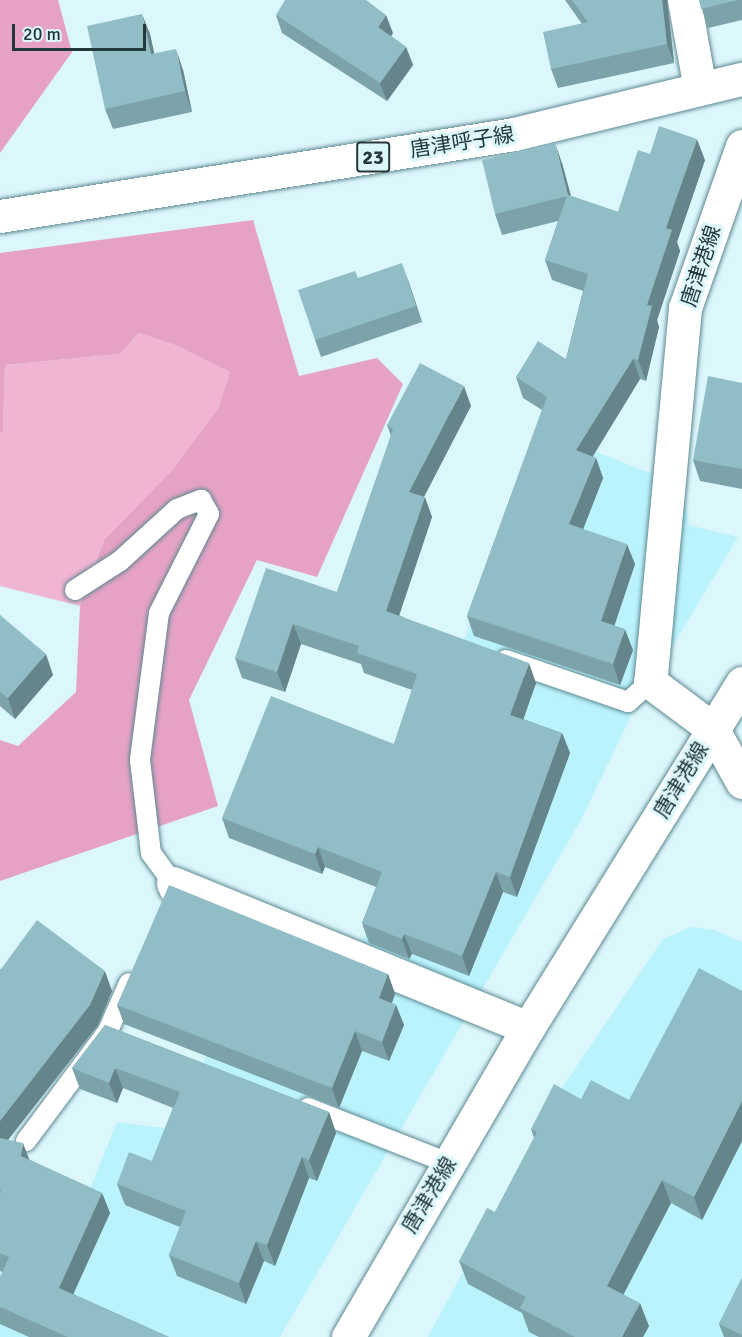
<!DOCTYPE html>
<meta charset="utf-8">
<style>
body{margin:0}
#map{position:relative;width:742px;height:1337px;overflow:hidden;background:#dcf7fc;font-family:Signika,"Noto Sans JP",sans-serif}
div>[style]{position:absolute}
.built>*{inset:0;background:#bbf3fd}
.green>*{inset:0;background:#f1b5d4}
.forest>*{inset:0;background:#e6a2c6}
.roads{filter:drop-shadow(0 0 2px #5e8991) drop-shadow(0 0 2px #5e8991)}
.lane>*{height:20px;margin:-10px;padding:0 10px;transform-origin:10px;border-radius:10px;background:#fff}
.street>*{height:33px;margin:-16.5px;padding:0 16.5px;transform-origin:16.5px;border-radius:16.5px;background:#fff}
.secondary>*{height:33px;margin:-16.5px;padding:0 16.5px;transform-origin:16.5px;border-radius:16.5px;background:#fff}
.primary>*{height:33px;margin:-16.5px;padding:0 16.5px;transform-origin:16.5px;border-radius:16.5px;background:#fff}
.wall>*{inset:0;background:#7da3aa}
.shaded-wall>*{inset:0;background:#66858b}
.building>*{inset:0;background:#91bec6}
span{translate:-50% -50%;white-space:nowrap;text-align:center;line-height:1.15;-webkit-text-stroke:6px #dcf7fc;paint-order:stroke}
.shield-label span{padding:2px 4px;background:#dcf7fc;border:2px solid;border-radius:4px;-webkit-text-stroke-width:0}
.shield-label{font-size:20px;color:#24373a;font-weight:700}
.street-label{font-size:21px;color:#24373a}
.scale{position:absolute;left:12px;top:24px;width:134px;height:27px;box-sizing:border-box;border:3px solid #24373a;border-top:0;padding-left:8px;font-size:18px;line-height:21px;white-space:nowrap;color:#24373a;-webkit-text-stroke:4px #dcf7fc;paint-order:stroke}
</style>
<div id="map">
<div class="built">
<div style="clip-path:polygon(541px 430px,683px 486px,689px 525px,738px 537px,633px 712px,582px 818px,280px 1337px,0 1337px,0 1224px,88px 1193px,117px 1122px,180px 1130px,256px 911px,361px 944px,415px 814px,464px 640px)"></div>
<div style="clip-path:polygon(691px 927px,715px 930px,742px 942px,742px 1337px,428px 1337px,561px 1089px,663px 939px)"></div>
</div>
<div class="green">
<div style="clip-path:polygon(139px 333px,180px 347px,230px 372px,218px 408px,172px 470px,104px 540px,80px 606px,0 586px,0 433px,3px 431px,5px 365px,120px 354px)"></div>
</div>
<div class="forest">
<div style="clip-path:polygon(0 0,58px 0,72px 52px,0 153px)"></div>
<div style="clip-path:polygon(253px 220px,299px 376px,377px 358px,403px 384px,317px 577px,257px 560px,189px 700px,218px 806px,0 881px,0 740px,18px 746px,76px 692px,80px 606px,104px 540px,172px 470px,218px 408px,230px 372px,180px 347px,139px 333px,120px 354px,5px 365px,3px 431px,0 433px,0 253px)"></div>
</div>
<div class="roads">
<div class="lane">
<div style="left:75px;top:590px;width:54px;rotate:-32.8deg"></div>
<div style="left:120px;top:561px;width:77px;rotate:-42.4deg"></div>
<div style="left:177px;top:509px;width:26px;rotate:-21deg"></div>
<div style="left:201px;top:500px;width:16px;rotate:60deg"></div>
<div style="left:209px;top:514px;width:111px;rotate:116.8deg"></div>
<div style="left:159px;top:613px;width:148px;rotate:97.4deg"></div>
<div style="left:140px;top:760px;width:94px;rotate:83.3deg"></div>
<div style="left:151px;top:853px;width:37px;rotate:54deg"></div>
<div style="left:173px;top:883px;width:9px;rotate:111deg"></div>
<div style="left:506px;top:660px;width:129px;rotate:19deg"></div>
<div style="left:628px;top:702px;width:30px;rotate:-42deg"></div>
<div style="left:308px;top:1108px;width:150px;rotate:21.4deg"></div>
<div style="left:26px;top:1141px;width:137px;rotate:-53.3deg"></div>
<div style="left:108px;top:1031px;width:52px;rotate:-66.4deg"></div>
</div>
<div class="street">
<div style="left:684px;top:0;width:90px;rotate:79.8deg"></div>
<div style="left:173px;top:883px;width:383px;rotate:22.2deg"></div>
</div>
<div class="secondary">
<div style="left:742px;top:146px;width:172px;rotate:109.4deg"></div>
<div style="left:685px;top:308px;width:376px;rotate:95.3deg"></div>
<div style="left:650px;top:682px;width:77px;rotate:36.6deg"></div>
<div style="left:712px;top:728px;width:62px;rotate:60.9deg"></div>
<div style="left:348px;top:1337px;width:358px;rotate:-59.8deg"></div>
<div style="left:528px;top:1028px;width:406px;rotate:-58.2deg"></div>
</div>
<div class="primary">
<div style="left:0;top:216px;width:520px;rotate:-9.06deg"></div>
<div style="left:514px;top:134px;width:235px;rotate:-13.6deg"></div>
</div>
</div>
<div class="wall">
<div style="clip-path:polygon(565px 0,667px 0,674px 63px,558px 88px,551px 69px,582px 24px)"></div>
<div style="clip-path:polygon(699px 0,742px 0,742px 20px,708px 28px)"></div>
<div style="clip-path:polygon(276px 15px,393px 33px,391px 36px,406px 47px,413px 65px,387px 101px,282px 33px)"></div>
<div style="clip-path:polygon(150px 34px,154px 54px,183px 70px,192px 112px,113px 129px,105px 109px)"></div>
<div style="clip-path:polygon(650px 154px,705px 160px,677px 242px,680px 251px,657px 320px,659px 327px,646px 381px,640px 379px,592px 456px,596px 458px,603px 478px,583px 529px,635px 564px,614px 625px,633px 650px,620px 685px,474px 636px,467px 616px,542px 410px,523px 398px,516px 377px,566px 359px,583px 291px,552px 280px,545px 260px,558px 221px,502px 235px,495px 214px,562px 163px,571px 196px,618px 212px)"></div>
<div style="clip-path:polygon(358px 278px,408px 280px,422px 322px,321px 357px,315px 340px)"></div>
<div style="clip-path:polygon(742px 383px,742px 489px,700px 481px,693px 460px)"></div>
<div style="clip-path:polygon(471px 406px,424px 497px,432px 517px,399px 615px,536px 683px,523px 719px,562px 733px,570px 753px,517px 897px,503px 892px,469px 976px,412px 954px,409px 959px,369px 943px,362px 923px,376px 887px,325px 867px,322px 874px,229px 838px,222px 818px,394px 744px,412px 690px,364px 673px,361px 664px,301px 644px,285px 692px,242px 678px,235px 658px,337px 592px,391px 436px,387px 425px)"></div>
<div style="clip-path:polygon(0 615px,53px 675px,15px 719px,0 706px)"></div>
<div style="clip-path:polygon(0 969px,112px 991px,98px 1025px,8px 1140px,30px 1160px,102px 1193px,110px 1213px,73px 1294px,169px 1337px,29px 1337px,0 1324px,0 1277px,3px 1272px,0 1271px)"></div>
<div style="clip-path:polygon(388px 974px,395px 994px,392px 1003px,396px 1005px,404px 1025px,389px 1061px,362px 1051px,339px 1108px,124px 1024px,117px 1005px)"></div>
<div style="clip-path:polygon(742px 991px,742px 1141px,702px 1220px,671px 1203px,623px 1294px,649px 1326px,643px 1337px,539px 1337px,529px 1332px,522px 1313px,468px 1284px,459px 1261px,495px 1212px,534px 1138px,531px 1129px,581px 1099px,629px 1100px)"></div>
<div style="clip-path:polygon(105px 1025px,329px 1112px,336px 1133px,317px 1181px,309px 1178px,275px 1266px,264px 1261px,246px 1304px,177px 1276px,169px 1255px,180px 1227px,125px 1205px,117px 1184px,152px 1161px,173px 1108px,123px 1088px,117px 1103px,80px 1089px,72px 1068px)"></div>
<div style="clip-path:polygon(742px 1278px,742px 1337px,724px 1337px,719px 1324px)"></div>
</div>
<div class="shaded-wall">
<div style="clip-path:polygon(662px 0,667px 0,674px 63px,667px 44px)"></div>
<div style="clip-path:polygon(142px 14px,150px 34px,159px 75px,151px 54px)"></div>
<div style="clip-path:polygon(386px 15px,393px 33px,385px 45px,378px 27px)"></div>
<div style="clip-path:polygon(406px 47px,413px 65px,387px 101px,380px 83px)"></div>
<div style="clip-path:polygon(176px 49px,183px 70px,192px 112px,185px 91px)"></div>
<div style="clip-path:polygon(697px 139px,705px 160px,677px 242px,680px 251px,657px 320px,659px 327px,646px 381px,638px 360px,647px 305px,666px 228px)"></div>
<div style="clip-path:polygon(555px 143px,562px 163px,576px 216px,568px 195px)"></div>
<div style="clip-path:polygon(402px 263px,408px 280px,422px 322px,416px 306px)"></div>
<div style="clip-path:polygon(633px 359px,640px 379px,584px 471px,576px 450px)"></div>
<div style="clip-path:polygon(464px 386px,471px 406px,416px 512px,409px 492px)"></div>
<div style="clip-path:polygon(596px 458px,603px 478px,577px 545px,569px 524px)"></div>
<div style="clip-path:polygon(425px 497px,432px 517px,394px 631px,386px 611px)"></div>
<div style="clip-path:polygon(627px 544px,635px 564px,609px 642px,601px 621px)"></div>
<div style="clip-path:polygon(293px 624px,301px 644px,285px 692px,277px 672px)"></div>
<div style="clip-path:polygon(625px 629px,633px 650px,620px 685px,613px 664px)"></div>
<div style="clip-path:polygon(46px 654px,53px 675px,15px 719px,8px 698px)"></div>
<div style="clip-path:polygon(529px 663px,536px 683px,518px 735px,510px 715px)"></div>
<div style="clip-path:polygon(562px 733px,570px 753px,517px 897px,510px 877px)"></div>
<div style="clip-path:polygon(318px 847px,325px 867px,322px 874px,315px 854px)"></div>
<div style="clip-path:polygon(496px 872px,503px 892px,469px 976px,462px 956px)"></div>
<div style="clip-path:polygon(404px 934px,412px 954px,409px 959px,402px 939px)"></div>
<div style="clip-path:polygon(105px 971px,112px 991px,98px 1025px,0 1150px,0 1121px)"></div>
<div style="clip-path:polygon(388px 974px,395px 994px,386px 1018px,379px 998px)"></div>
<div style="clip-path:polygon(396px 1005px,404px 1025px,389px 1061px,382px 1042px)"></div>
<div style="clip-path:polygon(355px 1031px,362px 1051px,339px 1108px,332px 1088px)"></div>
<div style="clip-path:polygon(115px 1068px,123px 1088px,117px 1103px,109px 1083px)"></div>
<div style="clip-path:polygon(742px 1101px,742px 1141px,702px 1220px,694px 1197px)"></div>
<div style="clip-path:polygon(329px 1112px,336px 1133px,317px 1181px,309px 1160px)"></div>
<div style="clip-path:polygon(23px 1143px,31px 1164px,21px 1156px)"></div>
<div style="clip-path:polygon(302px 1157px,309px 1178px,275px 1266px,267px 1245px)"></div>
<div style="clip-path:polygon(662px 1180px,671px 1203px,616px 1309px,607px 1286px)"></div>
<div style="clip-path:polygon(102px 1193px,110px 1213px,67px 1308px,59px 1288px)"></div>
<div style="clip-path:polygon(256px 1241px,264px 1261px,246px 1304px,239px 1283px)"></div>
<div style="clip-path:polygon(640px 1303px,649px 1326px,643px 1337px,622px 1337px)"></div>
</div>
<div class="building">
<div style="clip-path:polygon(285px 0,366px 0,386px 15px,378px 27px,406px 47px,380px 83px,276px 15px)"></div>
<div style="clip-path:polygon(572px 0,662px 0,667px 44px,551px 69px,543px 32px,588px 22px)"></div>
<div style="clip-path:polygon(699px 0,738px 0,701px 9px)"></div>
<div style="clip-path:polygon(142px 14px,151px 54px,176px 49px,185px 91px,105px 109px,87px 26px)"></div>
<div style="clip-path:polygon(659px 126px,697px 139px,666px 228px,672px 230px,647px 305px,652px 306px,638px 360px,633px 359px,576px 450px,596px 458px,569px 524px,627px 544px,601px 621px,625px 629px,613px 664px,467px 616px,547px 397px,516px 377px,538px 341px,566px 359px,588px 274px,545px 260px,567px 196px,495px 214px,482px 160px,555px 143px,568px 195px,618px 212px,638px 150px,650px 154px)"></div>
<div style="clip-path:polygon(402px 263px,416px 306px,315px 340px,298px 290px,355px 271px,358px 278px)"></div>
<div style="clip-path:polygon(420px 363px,464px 386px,409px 492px,425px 497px,386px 611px,529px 663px,510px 715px,562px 733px,510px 877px,496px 872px,462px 956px,404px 934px,402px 939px,362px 923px,382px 872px,318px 847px,315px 854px,222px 818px,271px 696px,394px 744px,417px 674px,357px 653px,359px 646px,293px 624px,277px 672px,235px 658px,266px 568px,337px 592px,393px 429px,387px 425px)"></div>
<div style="clip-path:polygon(708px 376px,742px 383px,742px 469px,693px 460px)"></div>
<div style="clip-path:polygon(0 615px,46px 654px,8px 698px,0 692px)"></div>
<div style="clip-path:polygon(169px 885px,388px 974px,379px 998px,396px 1005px,382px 1042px,355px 1031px,332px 1088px,117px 1005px)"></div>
<div style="clip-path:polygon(37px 920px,105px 971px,90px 1005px,0 1121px,0 969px,1px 969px)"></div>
<div style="clip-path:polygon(699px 968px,742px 991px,742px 1101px,694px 1197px,662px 1180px,607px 1286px,640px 1303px,622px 1337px,575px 1337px,520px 1308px,526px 1297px,459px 1261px,487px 1208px,495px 1212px,537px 1132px,531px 1129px,554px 1084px,581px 1099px,591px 1080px,629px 1100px)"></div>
<div style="clip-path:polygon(105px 1025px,329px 1112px,309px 1160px,302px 1157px,267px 1245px,256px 1241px,239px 1283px,169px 1255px,186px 1211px,117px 1184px,129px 1152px,152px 1161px,180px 1092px,115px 1068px,109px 1083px,72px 1068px)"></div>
<div style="clip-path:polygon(0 1138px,23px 1143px,21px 1156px,102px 1193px,59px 1288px,169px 1337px,68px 1337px,0 1307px,0 1278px,9px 1257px,0 1253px,0 1194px,1px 1190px,0 1190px)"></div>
<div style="clip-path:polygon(742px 1278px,742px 1335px,719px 1324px)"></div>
</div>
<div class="shield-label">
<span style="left:373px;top:157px">23</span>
</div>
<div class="street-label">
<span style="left:462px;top:142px;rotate:-9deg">唐津呼子線</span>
<span style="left:701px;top:266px;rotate:-72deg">唐津港線</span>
<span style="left:681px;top:780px;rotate:-59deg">唐津港線</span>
<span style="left:429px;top:1195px;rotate:-59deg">唐津港線</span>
</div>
<div class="scale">20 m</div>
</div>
